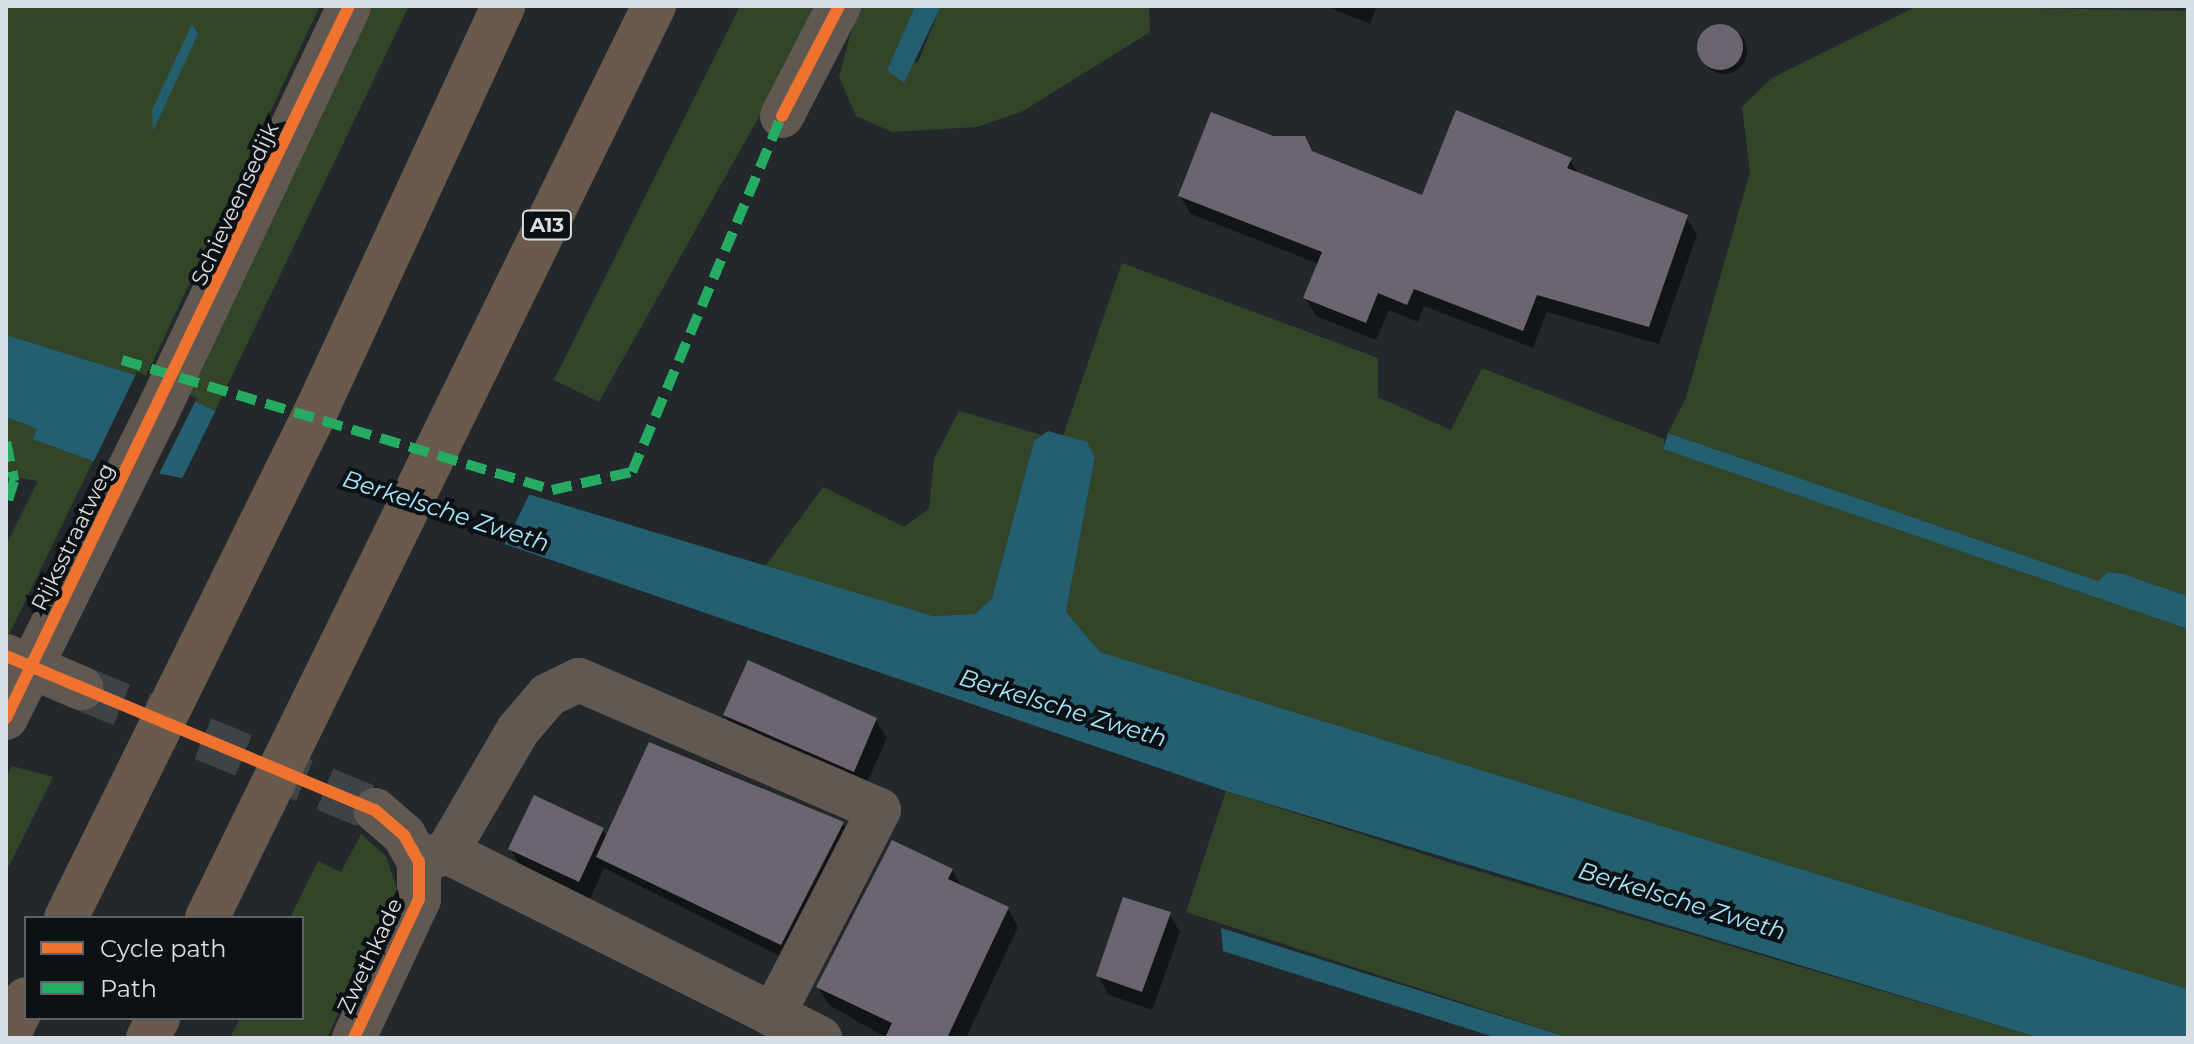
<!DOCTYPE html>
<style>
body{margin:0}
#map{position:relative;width:2194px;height:1044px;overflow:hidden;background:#23282d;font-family:Montserrat,sans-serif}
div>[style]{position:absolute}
.green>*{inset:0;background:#334529}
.water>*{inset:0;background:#235f6f}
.pier>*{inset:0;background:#23282d}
.shadow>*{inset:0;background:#0007}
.round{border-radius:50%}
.building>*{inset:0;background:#6c6570}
.minor-tunnel>*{height:44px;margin-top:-22px;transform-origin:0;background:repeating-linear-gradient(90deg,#3e4348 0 44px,transparent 0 66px)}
.minor>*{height:44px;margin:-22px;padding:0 22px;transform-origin:22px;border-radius:22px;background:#615951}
.highway>*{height:44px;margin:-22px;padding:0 22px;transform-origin:22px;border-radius:22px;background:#6a5a4b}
.minor-bridge>*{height:44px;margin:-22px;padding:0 22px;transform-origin:22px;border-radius:22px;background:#615951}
.quiet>*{height:10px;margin-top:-5px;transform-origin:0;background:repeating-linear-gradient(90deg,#26ab63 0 20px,transparent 0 30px)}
.cycleway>*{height:12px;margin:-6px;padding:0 6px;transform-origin:6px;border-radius:6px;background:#ef722f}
span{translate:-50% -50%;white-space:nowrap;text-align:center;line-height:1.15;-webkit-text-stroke:8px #0c1115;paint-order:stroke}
.shield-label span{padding:2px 6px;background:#0c1115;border:2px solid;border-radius:6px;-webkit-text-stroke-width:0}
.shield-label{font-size:20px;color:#d7dee4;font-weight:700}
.street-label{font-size:22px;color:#d7dee4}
.water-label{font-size:24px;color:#a5e6fa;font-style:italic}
.frame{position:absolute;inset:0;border:8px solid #d7dee4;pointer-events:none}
.legend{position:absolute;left:24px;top:916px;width:280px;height:104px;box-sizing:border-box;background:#0c1115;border:2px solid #5d6368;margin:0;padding:10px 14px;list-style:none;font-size:24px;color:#d7dee4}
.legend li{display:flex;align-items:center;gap:16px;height:40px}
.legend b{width:40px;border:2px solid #5d6368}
</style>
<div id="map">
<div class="green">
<div style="clip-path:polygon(6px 6px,320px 6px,145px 378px,6px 335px)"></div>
<div style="clip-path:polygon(372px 6px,409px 6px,215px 411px,188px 399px)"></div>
<div style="clip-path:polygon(740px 6px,821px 6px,599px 402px,554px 380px)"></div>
<div style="clip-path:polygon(858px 6px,915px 6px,887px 70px,918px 62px,941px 6px,1149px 6px,1150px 32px,1023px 111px,977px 127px,892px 132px,856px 116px,839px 77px)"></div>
<div style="clip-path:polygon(1917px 6px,2188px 11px,2188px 596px,2123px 574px,2108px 572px,2098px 581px,1668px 433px,1686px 398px,1750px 172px,1742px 107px,1772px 78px)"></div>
<div style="clip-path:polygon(1122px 263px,1378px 358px,1378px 397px,1451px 430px,1482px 368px,1664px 439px,1664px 449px,2188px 629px,2188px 989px,1100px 652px,1066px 612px,1095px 457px,1063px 436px)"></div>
<div style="clip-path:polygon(959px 411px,1042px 435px,1034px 441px,992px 598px,975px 614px,933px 616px,764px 568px,823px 487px,904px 527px,929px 509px,934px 459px)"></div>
<div style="clip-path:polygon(6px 417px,37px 429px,32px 439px,93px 461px,6px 641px,6px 545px,38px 481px,6px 476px)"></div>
<div style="clip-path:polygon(12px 766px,53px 777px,6px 872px,6px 778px)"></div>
<div style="clip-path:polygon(1226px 791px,1454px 864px,2040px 1038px,1570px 1038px,1186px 912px)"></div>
<div style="clip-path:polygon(361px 834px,386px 856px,397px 889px,327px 1038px,230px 1038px,240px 1018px,302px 1018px,302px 918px,290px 918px,318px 861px,341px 872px)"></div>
</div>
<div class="water">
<div style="clip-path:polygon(915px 6px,941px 6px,904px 83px,887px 70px)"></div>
<div style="clip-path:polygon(192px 24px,198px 34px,153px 131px,152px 110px)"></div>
<div style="clip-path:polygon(6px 335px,145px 378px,215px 411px,501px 486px,933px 616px,975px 614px,992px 598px,1034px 441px,1048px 431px,1087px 442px,1095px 457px,1066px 612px,1100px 652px,2188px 989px,2188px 1038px,2040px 1038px,1226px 791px,478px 535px,93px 461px,32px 439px,37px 429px,6px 417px)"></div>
<div style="clip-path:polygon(1668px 433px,2098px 581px,2108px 572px,2123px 574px,2188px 596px,2188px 629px,1663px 449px)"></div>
<div style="clip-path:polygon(1221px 928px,1570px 1038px,1497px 1038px,1223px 951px)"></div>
</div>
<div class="pier">
<div style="clip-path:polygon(137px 372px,197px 398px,157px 478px,92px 465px)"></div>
<div style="clip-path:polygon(217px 408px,502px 482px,531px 491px,503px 548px,180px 483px)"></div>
</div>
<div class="shadow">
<div style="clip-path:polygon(1326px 6px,1377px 6px,1370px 24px)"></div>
<div class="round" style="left:1701px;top:28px;width:46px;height:46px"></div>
<div style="clip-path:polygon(1312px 153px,1423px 197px,1570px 159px,1579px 175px,1686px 217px,1697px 235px,1659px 344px,1547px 312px,1533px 348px,1424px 306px,1418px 322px,1389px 310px,1376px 340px,1316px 316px,1305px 298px,1319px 264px,1191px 214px,1180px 196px)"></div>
<div style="clip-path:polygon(725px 715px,876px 720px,887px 738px,864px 789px,736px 733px)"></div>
<div style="clip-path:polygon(703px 763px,843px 824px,854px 842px,792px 962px,604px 868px,590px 899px,521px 867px,510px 849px,603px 830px,607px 837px)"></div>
<div style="clip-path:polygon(952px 870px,962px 887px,1008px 909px,1018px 927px,966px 1038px,887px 1038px,829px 1005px,818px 987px)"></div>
<div style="clip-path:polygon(1169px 914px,1180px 932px,1152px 1010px,1109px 995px,1098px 976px)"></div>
</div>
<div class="building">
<div class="round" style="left:1697px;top:24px;width:46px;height:46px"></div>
<div style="clip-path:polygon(1456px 110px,1572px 158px,1567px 168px,1688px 215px,1649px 327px,1537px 295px,1523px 331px,1414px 289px,1407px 305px,1378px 293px,1366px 323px,1303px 298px,1322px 252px,1178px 196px,1211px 112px,1273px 136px,1305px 136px,1312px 151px,1422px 195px)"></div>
<div style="clip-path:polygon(748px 660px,877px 718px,854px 772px,723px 715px)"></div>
<div style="clip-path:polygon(649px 742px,844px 822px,781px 945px,596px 857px)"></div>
<div style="clip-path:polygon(534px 795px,604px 828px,579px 882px,508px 849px)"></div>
<div style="clip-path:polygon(892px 840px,953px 869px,948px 879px,1009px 907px,947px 1038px,885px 1038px,892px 1023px,816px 987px)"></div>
<div style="clip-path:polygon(1123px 897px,1171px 912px,1142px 992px,1096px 976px)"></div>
</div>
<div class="minor-tunnel">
<div style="left:81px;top:688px;width:318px;rotate:22.5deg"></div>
</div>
<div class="minor">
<div style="left:782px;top:116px;width:124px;rotate:-62.6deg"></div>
<div style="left:155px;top:417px;width:454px;rotate:-64.7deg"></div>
<div style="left:6px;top:656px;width:82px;rotate:23.1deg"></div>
<div style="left:447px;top:852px;width:141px;rotate:-59.8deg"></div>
<div style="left:518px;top:730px;width:46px;rotate:-49.4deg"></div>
<div style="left:548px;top:695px;width:34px;rotate:-26deg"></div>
<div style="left:579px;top:680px;width:327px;rotate:23.4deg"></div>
<div style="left:879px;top:810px;width:231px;rotate:117.3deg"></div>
<div style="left:421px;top:861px;width:28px;rotate:-19deg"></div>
<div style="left:447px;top:852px;width:417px;rotate:26.5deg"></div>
<div style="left:354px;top:1038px;width:153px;rotate:-64.9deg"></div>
<div style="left:419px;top:899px;width:37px;rotate:-90deg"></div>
<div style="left:419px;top:862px;width:31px;rotate:-119deg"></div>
<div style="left:404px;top:835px;width:38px;rotate:-139deg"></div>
</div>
<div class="highway">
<div style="left:66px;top:918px;width:570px;rotate:-63.75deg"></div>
<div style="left:318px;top:407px;width:442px;rotate:-65.2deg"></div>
<div style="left:207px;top:918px;width:1016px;rotate:-63.89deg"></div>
<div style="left:7px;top:1038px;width:43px;rotate:-64deg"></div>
<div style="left:148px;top:1038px;width:22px;rotate:-63deg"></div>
</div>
<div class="minor-bridge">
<div style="left:6px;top:718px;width:336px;rotate:-63.7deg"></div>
</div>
<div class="quiet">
<div style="left:122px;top:360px;width:449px;rotate:16.8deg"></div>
<div style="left:552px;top:490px;width:82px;rotate:-12.7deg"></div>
<div style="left:632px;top:472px;width:386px;rotate:-67.2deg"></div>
<div style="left:6px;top:442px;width:40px;rotate:78deg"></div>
<div style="left:14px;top:481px;width:27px;rotate:107deg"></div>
</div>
<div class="cycleway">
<div style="left:782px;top:116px;width:124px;rotate:-62.6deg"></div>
<div style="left:6px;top:656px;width:400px;rotate:22.7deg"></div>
<div style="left:375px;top:810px;width:38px;rotate:41deg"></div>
<div style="left:404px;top:835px;width:31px;rotate:61deg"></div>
<div style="left:419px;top:862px;width:37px;rotate:90deg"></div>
<div style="left:419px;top:899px;width:153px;rotate:115.1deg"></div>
<div style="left:6px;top:718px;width:790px;rotate:-64.28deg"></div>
</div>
<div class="shield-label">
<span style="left:547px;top:225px">A13</span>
</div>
<div class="street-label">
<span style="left:235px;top:204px;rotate:-65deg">Schieveensedijk</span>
<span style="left:73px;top:537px;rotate:-64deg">Rijksstraatweg</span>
<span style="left:370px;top:956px;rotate:-65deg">Zwethkade</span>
</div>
<div class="water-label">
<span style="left:446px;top:511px;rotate:18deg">Berkelsche Zweth</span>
<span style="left:1063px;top:708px;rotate:17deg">Berkelsche Zweth</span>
<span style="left:1682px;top:901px;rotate:17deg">Berkelsche Zweth</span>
</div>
<div class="frame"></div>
<ul class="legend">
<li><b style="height:10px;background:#ef722f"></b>Cycle path</li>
<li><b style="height:10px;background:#26ab63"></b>Path</li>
</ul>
</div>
